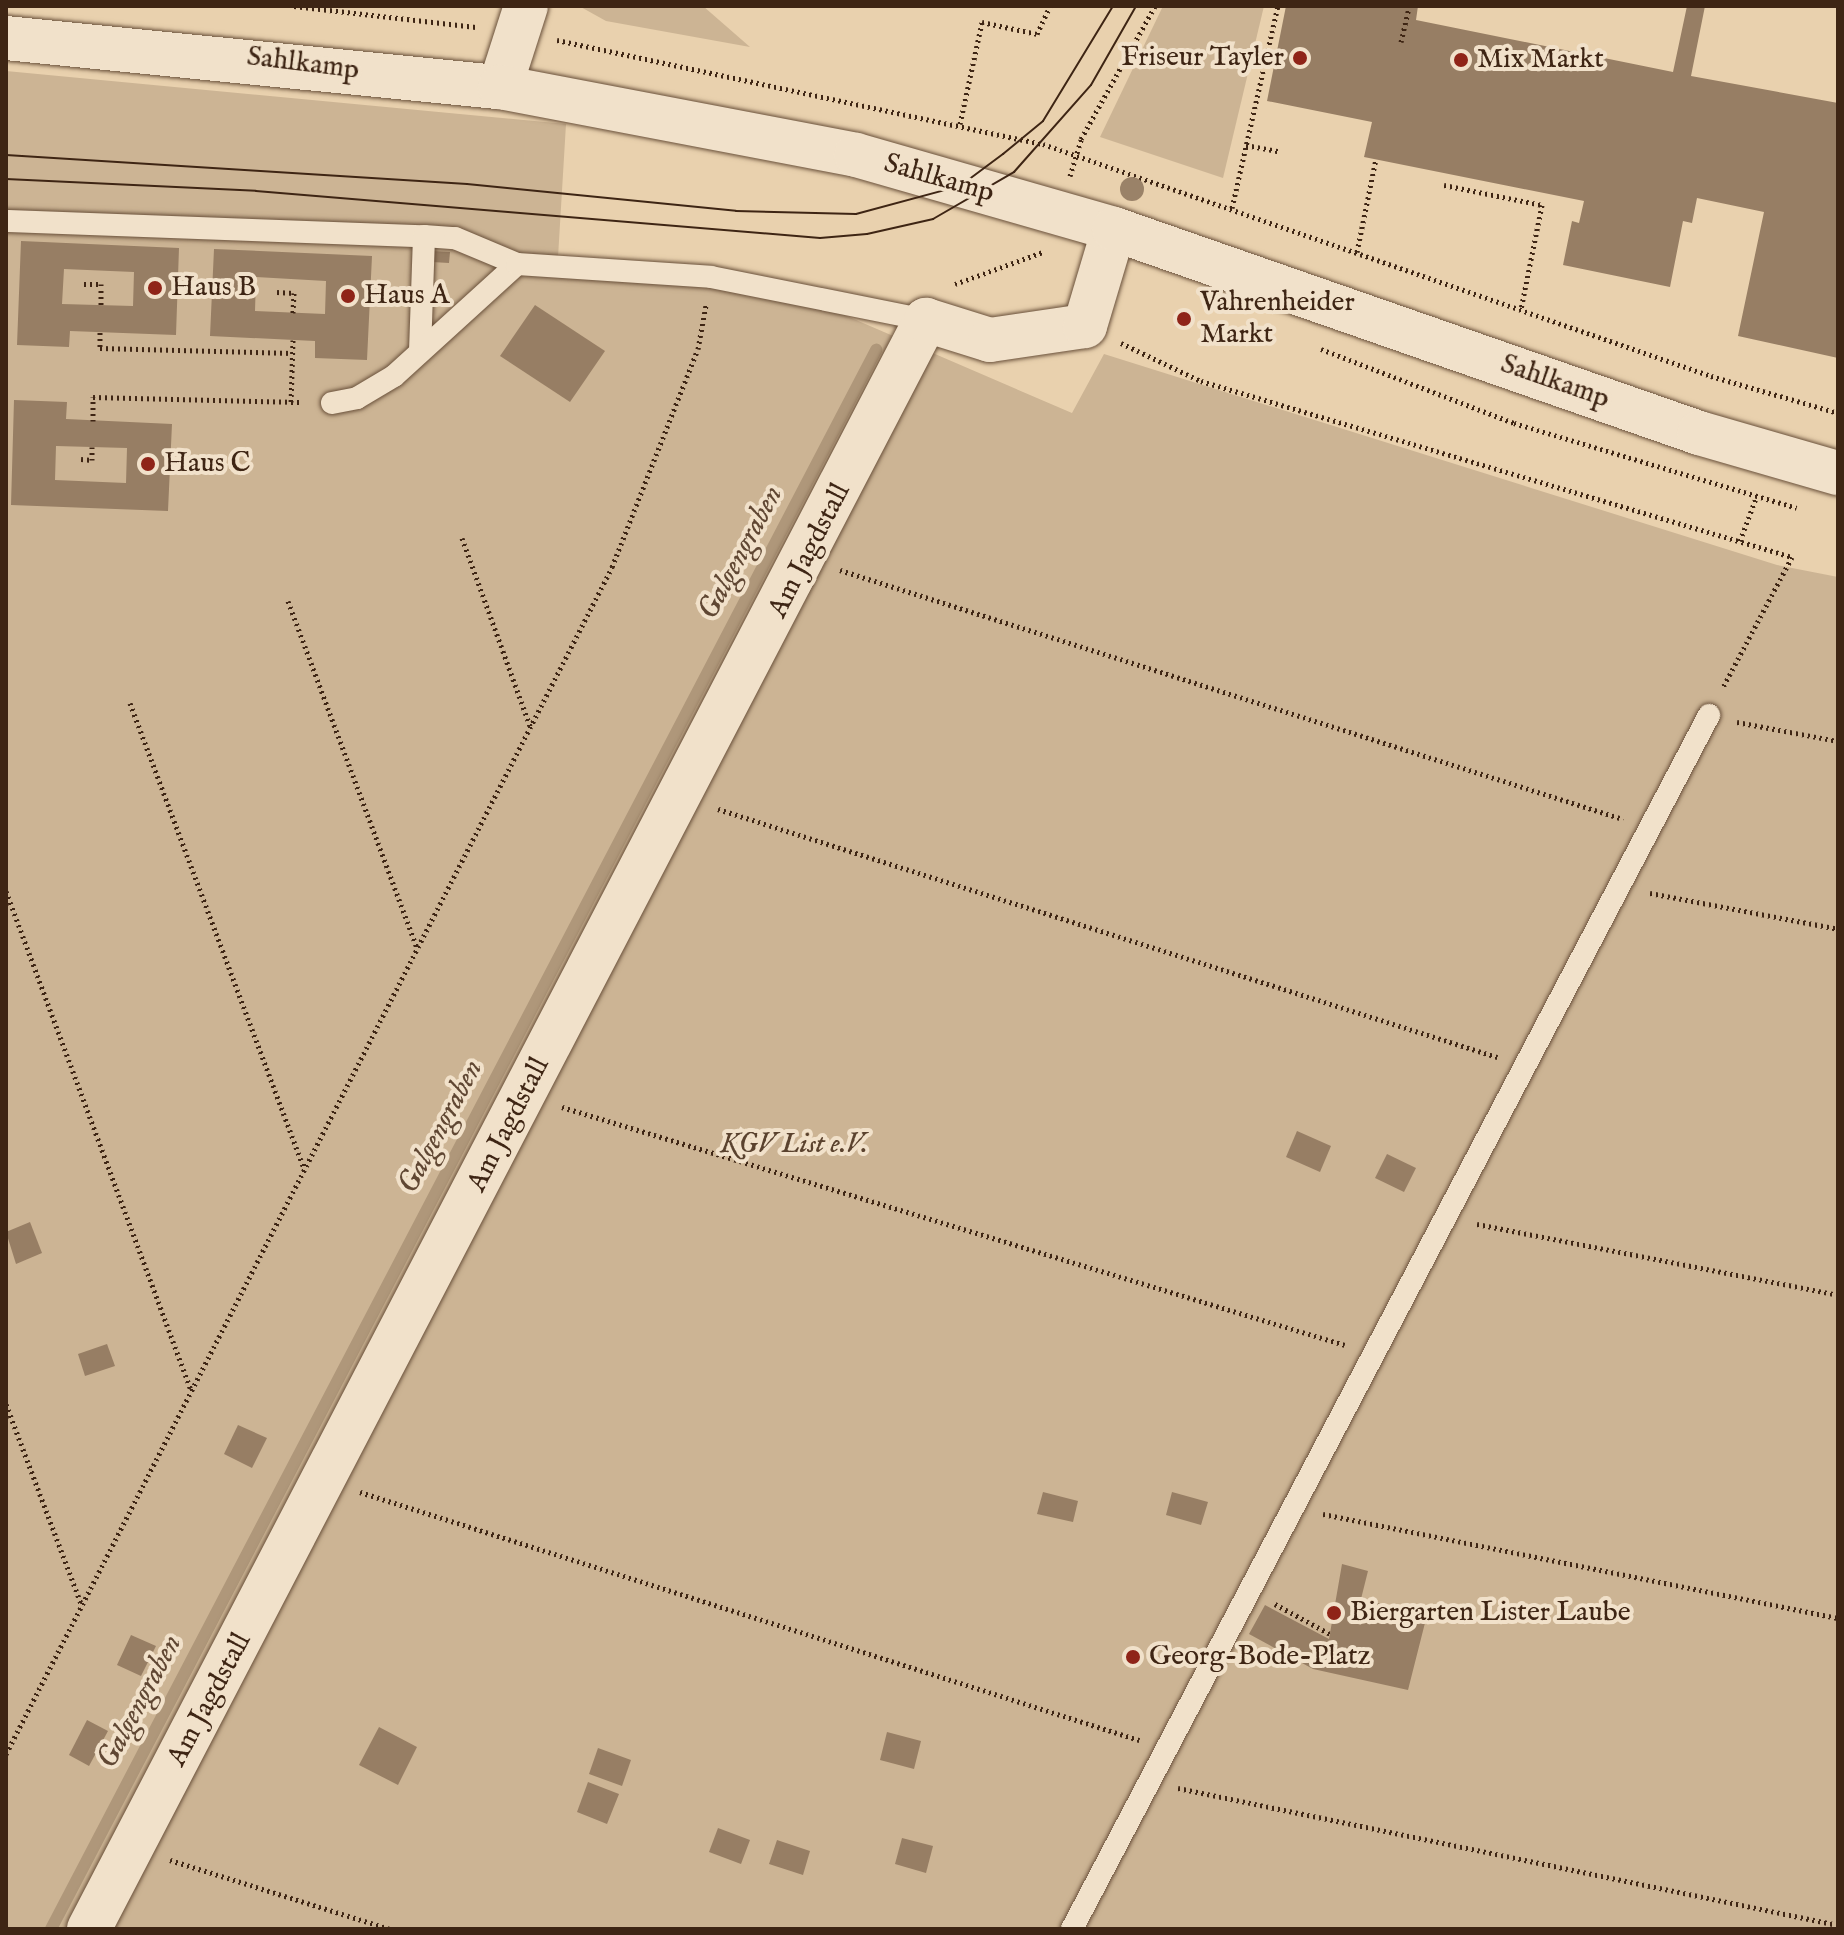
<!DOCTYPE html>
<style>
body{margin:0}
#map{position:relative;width:1844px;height:1935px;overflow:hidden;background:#e9d1ae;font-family:"IM FELL English",serif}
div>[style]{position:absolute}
.green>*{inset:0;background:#ccb494}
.stream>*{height:12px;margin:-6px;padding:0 6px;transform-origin:6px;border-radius:6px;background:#af977a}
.building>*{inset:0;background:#977e64}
.path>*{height:5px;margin-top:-2.5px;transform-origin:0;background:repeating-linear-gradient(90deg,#3e2514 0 2px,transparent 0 6px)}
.roads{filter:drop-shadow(0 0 2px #69503a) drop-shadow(0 0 2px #69503a)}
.lane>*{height:22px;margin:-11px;padding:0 11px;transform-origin:11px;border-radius:11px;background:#f1e1ca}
.street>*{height:44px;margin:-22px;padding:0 22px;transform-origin:22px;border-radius:22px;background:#f1e1ca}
.secondary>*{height:44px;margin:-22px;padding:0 22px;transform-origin:22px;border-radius:22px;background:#f1e1ca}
.tram>*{height:2px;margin:-1px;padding:0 1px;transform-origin:1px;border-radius:1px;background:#3e2514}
.trees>*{width:24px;height:24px;margin:-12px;border-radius:50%;background:#9a8268}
.dots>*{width:22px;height:22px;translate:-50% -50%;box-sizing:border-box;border:4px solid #f1e1ca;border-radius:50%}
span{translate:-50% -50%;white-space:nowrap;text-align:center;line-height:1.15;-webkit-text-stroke:8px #f1e1ca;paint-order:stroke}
.poi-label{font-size:28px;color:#3e2514}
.right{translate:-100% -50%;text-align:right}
.left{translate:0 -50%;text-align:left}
.street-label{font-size:28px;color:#3e2514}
.park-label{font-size:28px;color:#5a422e;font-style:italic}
.water-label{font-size:30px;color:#604733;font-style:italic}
.frame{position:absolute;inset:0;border:8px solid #3e2514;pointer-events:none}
</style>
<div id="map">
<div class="green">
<div style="clip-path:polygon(579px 6px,703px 6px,750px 47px,606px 21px)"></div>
<div style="clip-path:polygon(1163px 6px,1264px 6px,1223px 178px,1100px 137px)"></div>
<div style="clip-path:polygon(6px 71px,566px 124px,557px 274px,711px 281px,812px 301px,1072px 413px,1104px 354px,1777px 565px,1838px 577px,1838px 1929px,6px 1929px)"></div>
</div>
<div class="stream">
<div style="left:51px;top:1929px;width:1782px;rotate:-62.41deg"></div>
</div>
<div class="building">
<div style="clip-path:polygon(1286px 6px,1418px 6px,1416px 20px,1673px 72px,1687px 6px,1705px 6px,1691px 76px,1838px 103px,1838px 358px,1738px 336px,1764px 212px,1697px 198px,1692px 223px,1683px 221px,1670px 287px,1563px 265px,1572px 221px,1579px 223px,1584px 201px,1364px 157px,1372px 122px,1267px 101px)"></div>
<div style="clip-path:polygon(evenodd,21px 241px,179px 248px,176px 335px,70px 331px,69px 347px,17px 345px,21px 241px,64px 269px,134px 272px,133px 306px,62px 304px,64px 269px)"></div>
<div style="clip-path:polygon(evenodd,214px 249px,372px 256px,367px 360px,315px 358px,315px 341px,210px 336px,214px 249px,256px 277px,326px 281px,325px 314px,255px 311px,256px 277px)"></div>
<div style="clip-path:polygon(432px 251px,450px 252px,449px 263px,432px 262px)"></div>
<div style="clip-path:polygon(535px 305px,605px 351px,570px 402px,500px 356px)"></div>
<div style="clip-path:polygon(evenodd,14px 400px,67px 402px,66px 419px,172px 424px,168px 511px,11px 505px,14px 400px,56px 446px,127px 448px,126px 483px,55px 480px,56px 446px)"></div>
<div style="clip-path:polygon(1297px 1131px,1331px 1146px,1320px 1172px,1286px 1157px)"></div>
<div style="clip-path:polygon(1387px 1154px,1416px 1168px,1404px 1192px,1375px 1178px)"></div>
<div style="clip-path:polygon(30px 1222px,42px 1253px,16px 1264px,6px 1232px)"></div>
<div style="clip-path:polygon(107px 1344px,115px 1366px,85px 1376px,78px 1354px)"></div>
<div style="clip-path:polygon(238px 1425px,267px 1438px,252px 1468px,224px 1454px)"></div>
<div style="clip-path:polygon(1043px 1492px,1078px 1501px,1073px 1522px,1037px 1514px)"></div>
<div style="clip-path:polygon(1172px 1492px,1208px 1502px,1201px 1525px,1166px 1515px)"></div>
<div style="clip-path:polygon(1342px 1564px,1368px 1571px,1361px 1599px,1427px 1615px,1408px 1690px,1313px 1669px,1249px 1634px,1265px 1605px,1329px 1639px)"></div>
<div style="clip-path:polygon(131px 1635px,156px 1646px,141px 1676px,117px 1665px)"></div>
<div style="clip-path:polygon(87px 1720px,108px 1731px,89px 1766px,69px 1755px)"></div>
<div style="clip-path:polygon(379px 1727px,417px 1747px,398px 1785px,359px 1765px)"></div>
<div style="clip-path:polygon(887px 1732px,921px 1741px,914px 1769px,880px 1760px)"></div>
<div style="clip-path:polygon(598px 1748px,631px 1760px,622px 1786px,589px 1774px)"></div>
<div style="clip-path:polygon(588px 1782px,619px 1794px,607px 1824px,577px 1812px)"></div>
<div style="clip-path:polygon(718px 1828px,750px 1840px,741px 1864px,709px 1852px)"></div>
<div style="clip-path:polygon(902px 1838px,933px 1846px,926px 1873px,895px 1864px)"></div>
<div style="clip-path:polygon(777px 1840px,810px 1851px,803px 1875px,769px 1864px)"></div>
</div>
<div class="path">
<div style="left:294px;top:6px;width:183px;rotate:6.6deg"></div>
<div style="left:557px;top:40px;width:497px;rotate:12.1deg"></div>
<div style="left:1043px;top:144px;width:707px;rotate:19.15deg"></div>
<div style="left:1711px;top:376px;width:132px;rotate:16.2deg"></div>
<div style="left:1401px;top:42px;width:37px;rotate:-77deg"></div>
<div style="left:960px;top:124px;width:104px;rotate:-77.8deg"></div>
<div style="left:982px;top:22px;width:56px;rotate:12.3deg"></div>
<div style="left:1037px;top:34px;width:31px;rotate:-65deg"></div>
<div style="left:1246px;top:145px;width:33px;rotate:11deg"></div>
<div style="left:1070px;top:176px;width:39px;rotate:-73deg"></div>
<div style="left:1081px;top:139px;width:152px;rotate:-60.9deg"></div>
<div style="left:1444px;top:185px;width:100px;rotate:11.5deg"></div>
<div style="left:1542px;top:205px;width:106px;rotate:101.4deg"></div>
<div style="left:1232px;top:208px;width:207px;rotate:-77.2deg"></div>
<div style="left:1357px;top:252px;width:95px;rotate:-78.5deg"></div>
<div style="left:84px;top:284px;width:17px"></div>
<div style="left:101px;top:284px;width:21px;rotate:90deg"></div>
<div style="left:955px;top:284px;width:94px;rotate:-20deg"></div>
<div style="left:277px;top:292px;width:17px;rotate:3deg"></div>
<div style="left:294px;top:293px;width:20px;rotate:93deg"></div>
<div style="left:100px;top:332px;width:16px;rotate:90deg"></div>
<div style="left:100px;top:348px;width:192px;rotate:1.5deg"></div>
<div style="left:293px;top:340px;width:62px;rotate:91.8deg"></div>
<div style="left:291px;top:402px;width:12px"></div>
<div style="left:1121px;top:343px;width:89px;rotate:25.4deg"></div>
<div style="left:1201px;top:381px;width:617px;rotate:16.58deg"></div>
<div style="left:1792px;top:557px;width:149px;rotate:117.9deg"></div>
<div style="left:1321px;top:349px;width:207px;rotate:21deg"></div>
<div style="left:1514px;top:423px;width:295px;rotate:16.7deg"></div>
<div style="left:93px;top:421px;width:24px;rotate:-90deg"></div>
<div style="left:93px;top:397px;width:198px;rotate:1.4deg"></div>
<div style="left:81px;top:459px;width:11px;rotate:5deg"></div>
<div style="left:92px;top:460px;width:13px;rotate:-90deg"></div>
<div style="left:462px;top:538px;width:200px;rotate:70.1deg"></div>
<div style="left:1740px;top:541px;width:46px;rotate:-69.6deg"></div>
<div style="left:840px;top:570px;width:822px;rotate:17.64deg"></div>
<div style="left:288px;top:601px;width:369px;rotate:69.6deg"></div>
<div style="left:130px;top:703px;width:496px;rotate:69.5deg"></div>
<div style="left:1737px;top:722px;width:103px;rotate:10.7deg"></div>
<div style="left:718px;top:809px;width:818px;rotate:17.66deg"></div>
<div style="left:6px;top:891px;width:532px;rotate:69.66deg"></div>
<div style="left:1650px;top:893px;width:191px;rotate:10.8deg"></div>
<div style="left:562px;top:1107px;width:818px;rotate:16.91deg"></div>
<div style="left:1477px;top:1224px;width:368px;rotate:11.1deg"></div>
<div style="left:6px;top:1404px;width:216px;rotate:69.4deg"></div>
<div style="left:360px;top:1492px;width:818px;rotate:17.66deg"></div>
<div style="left:1323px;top:1514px;width:525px;rotate:11.42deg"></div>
<div style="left:1275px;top:1604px;width:63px;rotate:28.6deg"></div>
<div style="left:6px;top:1754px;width:1333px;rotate:-62.95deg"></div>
<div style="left:612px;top:567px;width:234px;rotate:-68.5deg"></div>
<div style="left:698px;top:349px;width:45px;rotate:-79.7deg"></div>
<div style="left:1178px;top:1788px;width:674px;rotate:11.73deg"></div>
<div style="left:170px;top:1860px;width:231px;rotate:17.4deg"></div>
</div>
<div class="roads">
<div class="lane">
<div style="left:6px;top:221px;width:418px;rotate:2.1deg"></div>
<div style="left:420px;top:351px;width:115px;rotate:-88deg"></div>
<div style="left:424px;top:236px;width:31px;rotate:4deg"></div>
<div style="left:455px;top:238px;width:67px;rotate:22.8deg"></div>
<div style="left:332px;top:403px;width:25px;rotate:-11deg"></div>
<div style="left:357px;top:398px;width:43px;rotate:-30.7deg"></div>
<div style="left:394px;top:376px;width:166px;rotate:-42.3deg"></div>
<div style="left:517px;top:264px;width:194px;rotate:3.8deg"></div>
<div style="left:711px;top:277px;width:219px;rotate:11.3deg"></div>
<div style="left:1072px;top:1929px;width:1371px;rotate:-62.31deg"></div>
</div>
<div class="street">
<div style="left:500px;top:87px;width:85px;rotate:-72.2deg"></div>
<div style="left:89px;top:1929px;width:1814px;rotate:-62.52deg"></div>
<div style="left:926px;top:320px;width:67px;rotate:17.4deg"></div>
<div style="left:990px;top:340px;width:96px;rotate:-8.4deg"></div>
<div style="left:1085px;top:326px;width:101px;rotate:-73.4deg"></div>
</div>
<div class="secondary">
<div style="left:6px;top:38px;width:496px;rotate:5.7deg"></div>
<div style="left:500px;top:87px;width:362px;rotate:10.8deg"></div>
<div style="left:856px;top:155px;width:268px;rotate:16deg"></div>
<div style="left:1114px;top:229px;width:620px;rotate:19.22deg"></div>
<div style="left:1699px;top:433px;width:145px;rotate:16.1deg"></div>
</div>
</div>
<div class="tram">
<div style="left:6px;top:155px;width:462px;rotate:3.6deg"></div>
<div style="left:467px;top:184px;width:270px;rotate:5.7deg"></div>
<div style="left:736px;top:211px;width:120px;rotate:1.4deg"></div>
<div style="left:856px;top:214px;width:108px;rotate:-15.1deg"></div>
<div style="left:960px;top:186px;width:54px;rotate:-36.7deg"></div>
<div style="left:1003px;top:154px;width:52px;rotate:-39.5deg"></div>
<div style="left:1043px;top:121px;width:135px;rotate:-58.7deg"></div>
<div style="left:6px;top:179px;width:250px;rotate:2.7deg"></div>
<div style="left:256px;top:191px;width:566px;rotate:4.76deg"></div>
<div style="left:820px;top:238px;width:47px;rotate:-4.9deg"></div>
<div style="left:867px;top:234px;width:68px;rotate:-12.8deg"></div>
<div style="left:933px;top:219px;width:94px;rotate:-30.1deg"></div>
<div style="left:1014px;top:172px;width:116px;rotate:-48.5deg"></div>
<div style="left:1091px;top:85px;width:91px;rotate:-60.3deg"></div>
</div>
<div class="trees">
<div style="left:1132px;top:189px"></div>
</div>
<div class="dots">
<div style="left:1300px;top:58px;background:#8f2418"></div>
<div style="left:1461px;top:60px;background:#8f2418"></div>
<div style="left:155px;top:288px;background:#8f2418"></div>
<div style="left:348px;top:296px;background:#8f2418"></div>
<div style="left:1184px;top:319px;background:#8f2418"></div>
<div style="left:148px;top:464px;background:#8f2418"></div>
<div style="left:1334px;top:1613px;background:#8f2418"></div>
<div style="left:1133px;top:1657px;background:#8f2418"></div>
</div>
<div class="poi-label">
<span class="right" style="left:1284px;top:58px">Friseur Tayler</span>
<span class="left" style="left:1477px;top:60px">Mix Markt</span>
<span class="left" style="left:171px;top:288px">Haus B</span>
<span class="left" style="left:364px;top:296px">Haus A</span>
<span class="left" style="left:1200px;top:319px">Vahrenheider<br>Markt</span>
<span class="left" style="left:164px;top:464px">Haus C</span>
<span class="left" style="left:1350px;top:1613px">Biergarten Lister Laube</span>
<span class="left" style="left:1149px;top:1657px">Georg-Bode-Platz</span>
</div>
<div class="street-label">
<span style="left:303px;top:64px;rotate:7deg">Sahlkamp</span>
<span style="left:939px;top:179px;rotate:16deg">Sahlkamp</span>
<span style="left:1555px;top:382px;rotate:19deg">Sahlkamp</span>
<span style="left:810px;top:551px;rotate:-63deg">Am Jagdstall</span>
<span style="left:509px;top:1125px;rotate:-63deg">Am Jagdstall</span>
<span style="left:210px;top:1700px;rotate:-62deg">Am Jagdstall</span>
</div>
<div class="park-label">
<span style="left:794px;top:1145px">KGV List e.V.</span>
</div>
<div class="water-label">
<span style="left:741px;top:553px;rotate:-62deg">Galgengraben</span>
<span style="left:441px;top:1127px;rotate:-62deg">Galgengraben</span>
<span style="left:140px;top:1702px;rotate:-62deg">Galgengraben</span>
</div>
<div class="frame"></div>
</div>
